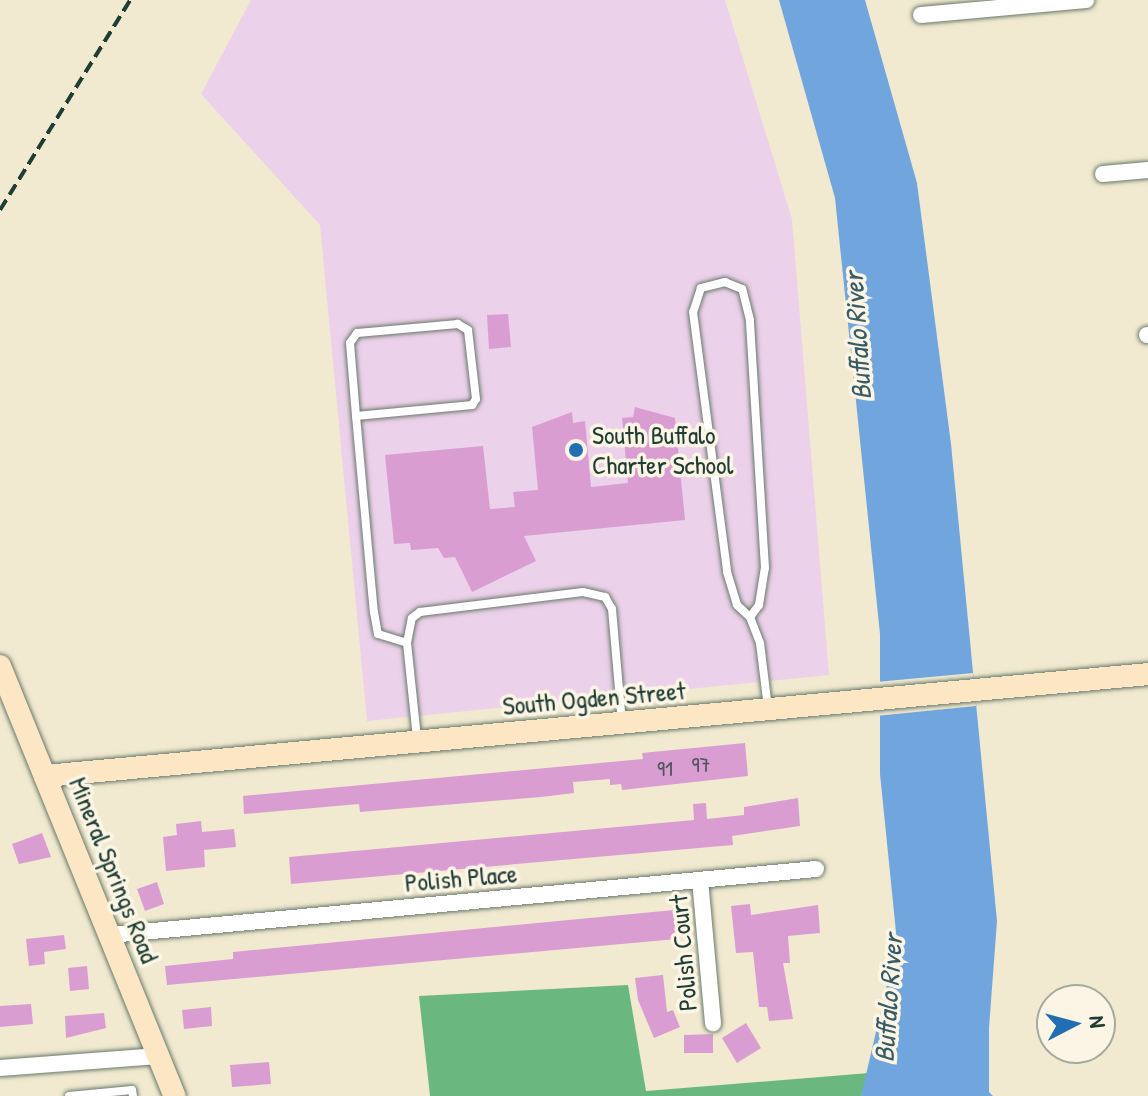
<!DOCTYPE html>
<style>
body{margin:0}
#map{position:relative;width:1148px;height:1096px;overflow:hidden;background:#f1ead0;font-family:"Patrick Hand",sans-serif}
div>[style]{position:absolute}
.built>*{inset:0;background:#ecd1ea}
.forest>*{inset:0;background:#6bb780}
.water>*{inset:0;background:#71a5de}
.pier>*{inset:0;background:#f1ead0}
.building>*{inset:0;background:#da9dd2}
.roads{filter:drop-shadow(0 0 2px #687a6b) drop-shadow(0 0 2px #687a6b)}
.lane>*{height:8px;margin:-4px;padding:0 4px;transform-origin:4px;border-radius:4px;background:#fff}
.street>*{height:16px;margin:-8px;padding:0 8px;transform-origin:8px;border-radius:8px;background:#fff}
.secondary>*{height:22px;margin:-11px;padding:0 11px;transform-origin:11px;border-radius:11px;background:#fce6c4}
.rail>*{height:4px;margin-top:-2px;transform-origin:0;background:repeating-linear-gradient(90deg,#1f3d34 0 12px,transparent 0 18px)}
.dots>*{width:22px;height:22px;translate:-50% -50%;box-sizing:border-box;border:4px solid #fcf5e5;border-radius:50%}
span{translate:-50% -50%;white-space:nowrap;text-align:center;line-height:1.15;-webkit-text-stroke:7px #fcf5e5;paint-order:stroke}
.number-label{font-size:22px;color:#4e555c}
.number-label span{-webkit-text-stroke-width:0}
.poi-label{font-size:26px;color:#1f3d34}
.left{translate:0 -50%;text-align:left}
.street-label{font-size:26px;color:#1f3d34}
.water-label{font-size:28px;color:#385c67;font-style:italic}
.north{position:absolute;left:1036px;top:984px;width:80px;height:80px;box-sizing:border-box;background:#fcf5e5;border:2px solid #a4ab9e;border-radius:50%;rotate:84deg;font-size:22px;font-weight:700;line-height:32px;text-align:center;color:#1f3d34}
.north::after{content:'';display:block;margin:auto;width:28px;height:36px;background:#1f6fb2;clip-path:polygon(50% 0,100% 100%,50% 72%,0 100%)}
</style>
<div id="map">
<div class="built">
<div style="clip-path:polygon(251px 0,725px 0,792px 219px,829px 675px,367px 721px,320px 225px,201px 94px)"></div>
</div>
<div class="forest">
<div style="clip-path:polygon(628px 985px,646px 1091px,869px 1073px,861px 1096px,430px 1096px,419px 996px)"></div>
</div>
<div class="water">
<div style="clip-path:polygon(779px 0,865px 0,917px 183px,951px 444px,997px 921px,989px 1028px,989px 1092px,993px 1096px,861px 1096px,897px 942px,880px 774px,880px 634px,835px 198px)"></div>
</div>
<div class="pier">
<div style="clip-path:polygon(973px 673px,976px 706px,876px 716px,876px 682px)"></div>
</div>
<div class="building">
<div style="clip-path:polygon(508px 314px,511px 347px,489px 349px,487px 315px)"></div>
<div style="clip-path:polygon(635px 407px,675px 418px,685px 520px,524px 536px,536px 561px,472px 592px,455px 557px,444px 558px,438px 548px,411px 550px,410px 543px,394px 544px,385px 455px,483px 446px,490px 509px,515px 507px,513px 492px,538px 490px,532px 427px,572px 412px,573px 423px,585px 421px,591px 487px,628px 483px,622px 418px,633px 417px)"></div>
<div style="clip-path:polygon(745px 743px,748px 776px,622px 790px,621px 784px,610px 785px,610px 779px,573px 782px,574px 793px,541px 797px,360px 812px,359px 804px,244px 814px,243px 796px,643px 759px,642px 753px)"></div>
<div style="clip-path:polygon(798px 798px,800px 826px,732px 836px,733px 845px,291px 884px,289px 857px,694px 820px,693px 804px,706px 803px,707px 819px,744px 815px,744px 807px)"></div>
<div style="clip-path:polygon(201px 821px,202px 832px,234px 829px,236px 847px,204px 850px,205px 867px,166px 871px,163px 837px,177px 835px,176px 824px)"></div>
<div style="clip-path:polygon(42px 833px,51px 857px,19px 864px,12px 844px)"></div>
<div style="clip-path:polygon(157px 882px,164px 904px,145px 911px,137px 889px)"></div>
<div style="clip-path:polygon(750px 904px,751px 915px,818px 905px,820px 933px,788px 936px,790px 963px,783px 963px,793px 1019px,769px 1021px,767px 1007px,759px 1007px,753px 952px,736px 953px,731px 906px)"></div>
<div style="clip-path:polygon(674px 910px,677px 939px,167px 985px,165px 966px,233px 959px,233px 952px)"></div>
<div style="clip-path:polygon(64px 935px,66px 949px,44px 952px,45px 964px,29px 966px,26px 939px)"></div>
<div style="clip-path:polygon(87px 966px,89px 989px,70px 991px,68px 968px)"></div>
<div style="clip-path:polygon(663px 975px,667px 1012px,673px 1010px,680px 1027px,654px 1038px,638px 1000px,635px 978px)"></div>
<div style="clip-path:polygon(31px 1004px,33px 1024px,0 1027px,0 1006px)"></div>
<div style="clip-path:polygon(211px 1007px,212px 1026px,184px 1029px,182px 1010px)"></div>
<div style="clip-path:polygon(104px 1013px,106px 1028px,66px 1038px,65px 1016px)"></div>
<div style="clip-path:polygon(746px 1023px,761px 1048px,737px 1063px,722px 1038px)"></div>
<div style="clip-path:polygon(713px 1034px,713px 1053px,684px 1053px,684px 1035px)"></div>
<div style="clip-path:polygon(269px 1062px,271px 1084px,232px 1087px,230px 1065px)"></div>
</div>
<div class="roads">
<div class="lane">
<div style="left:356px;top:416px;width:117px;rotate:-5.4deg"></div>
<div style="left:472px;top:405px;width:7px;rotate:-56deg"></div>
<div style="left:476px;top:399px;width:69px;rotate:-96.6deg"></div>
<div style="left:468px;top:330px;width:12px;rotate:-149deg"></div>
<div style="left:458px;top:324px;width:101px;rotate:174.9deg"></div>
<div style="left:357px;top:333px;width:12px;rotate:125deg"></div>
<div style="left:350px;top:343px;width:73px;rotate:85.3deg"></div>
<div style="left:356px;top:416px;width:197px;rotate:84.8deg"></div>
<div style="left:374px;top:612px;width:22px;rotate:80deg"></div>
<div style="left:378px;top:634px;width:30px;rotate:17deg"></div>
<div style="left:750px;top:617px;width:15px;rotate:-53deg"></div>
<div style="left:759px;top:605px;width:37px;rotate:-81deg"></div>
<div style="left:765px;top:568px;width:248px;rotate:-93.5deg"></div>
<div style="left:750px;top:320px;width:32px;rotate:-104deg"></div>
<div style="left:742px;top:289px;width:18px;rotate:-158deg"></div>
<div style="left:725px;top:282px;width:25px;rotate:166deg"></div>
<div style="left:701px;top:288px;width:25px;rotate:108deg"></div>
<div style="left:693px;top:312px;width:262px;rotate:82.5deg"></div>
<div style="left:727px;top:572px;width:34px;rotate:73deg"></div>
<div style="left:737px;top:605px;width:18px;rotate:43deg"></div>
<div style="left:750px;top:617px;width:28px;rotate:69deg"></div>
<div style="left:760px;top:643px;width:65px;rotate:83deg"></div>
<div style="left:417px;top:738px;width:96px;rotate:-96deg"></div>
<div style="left:407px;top:643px;width:25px;rotate:-79deg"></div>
<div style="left:412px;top:618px;width:10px;rotate:-37deg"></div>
<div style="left:420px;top:612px;width:164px;rotate:-7deg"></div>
<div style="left:583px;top:592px;width:23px;rotate:13deg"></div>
<div style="left:605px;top:597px;width:14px;rotate:60deg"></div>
<div style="left:612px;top:609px;width:114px;rotate:85deg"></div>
<div style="left:69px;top:1096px;width:63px;rotate:-5.4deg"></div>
<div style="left:132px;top:1090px;width:6px;rotate:81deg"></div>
</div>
<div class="street">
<div style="left:921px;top:15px;width:166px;rotate:-5.2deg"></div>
<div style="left:1103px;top:174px;width:45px;rotate:-5.1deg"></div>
<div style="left:1147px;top:335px;width:1px"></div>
<div style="left:700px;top:880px;width:144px;rotate:84.8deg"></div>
<div style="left:110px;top:935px;width:709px;rotate:-5.34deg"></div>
<div style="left:0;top:1068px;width:159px;rotate:-4.3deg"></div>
</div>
<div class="secondary">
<div style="left:0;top:666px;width:464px;rotate:67.9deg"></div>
<div style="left:45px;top:776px;width:1108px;rotate:-5.28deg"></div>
</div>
</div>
<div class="rail">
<div style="left:0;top:210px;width:247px;rotate:-58.2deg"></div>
</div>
<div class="dots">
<div style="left:576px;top:450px;background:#1f6fb2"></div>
</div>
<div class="number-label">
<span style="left:701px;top:765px">97</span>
<span style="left:665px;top:769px">91</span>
</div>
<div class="poi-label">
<span class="left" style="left:592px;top:450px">South Buffalo<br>Charter School</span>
</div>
<div class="street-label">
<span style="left:594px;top:698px;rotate:-5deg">South Ogden Street</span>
<span style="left:114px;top:870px;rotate:68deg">Mineral Springs Road</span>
<span style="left:461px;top:878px;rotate:-5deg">Polish Place</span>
<span style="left:683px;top:953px;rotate:-95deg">Polish Court</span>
</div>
<div class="water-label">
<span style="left:857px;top:336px;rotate:-94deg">Buffalo River</span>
<span style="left:888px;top:998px;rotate:-86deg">Buffalo River</span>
</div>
<div class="north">N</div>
</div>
